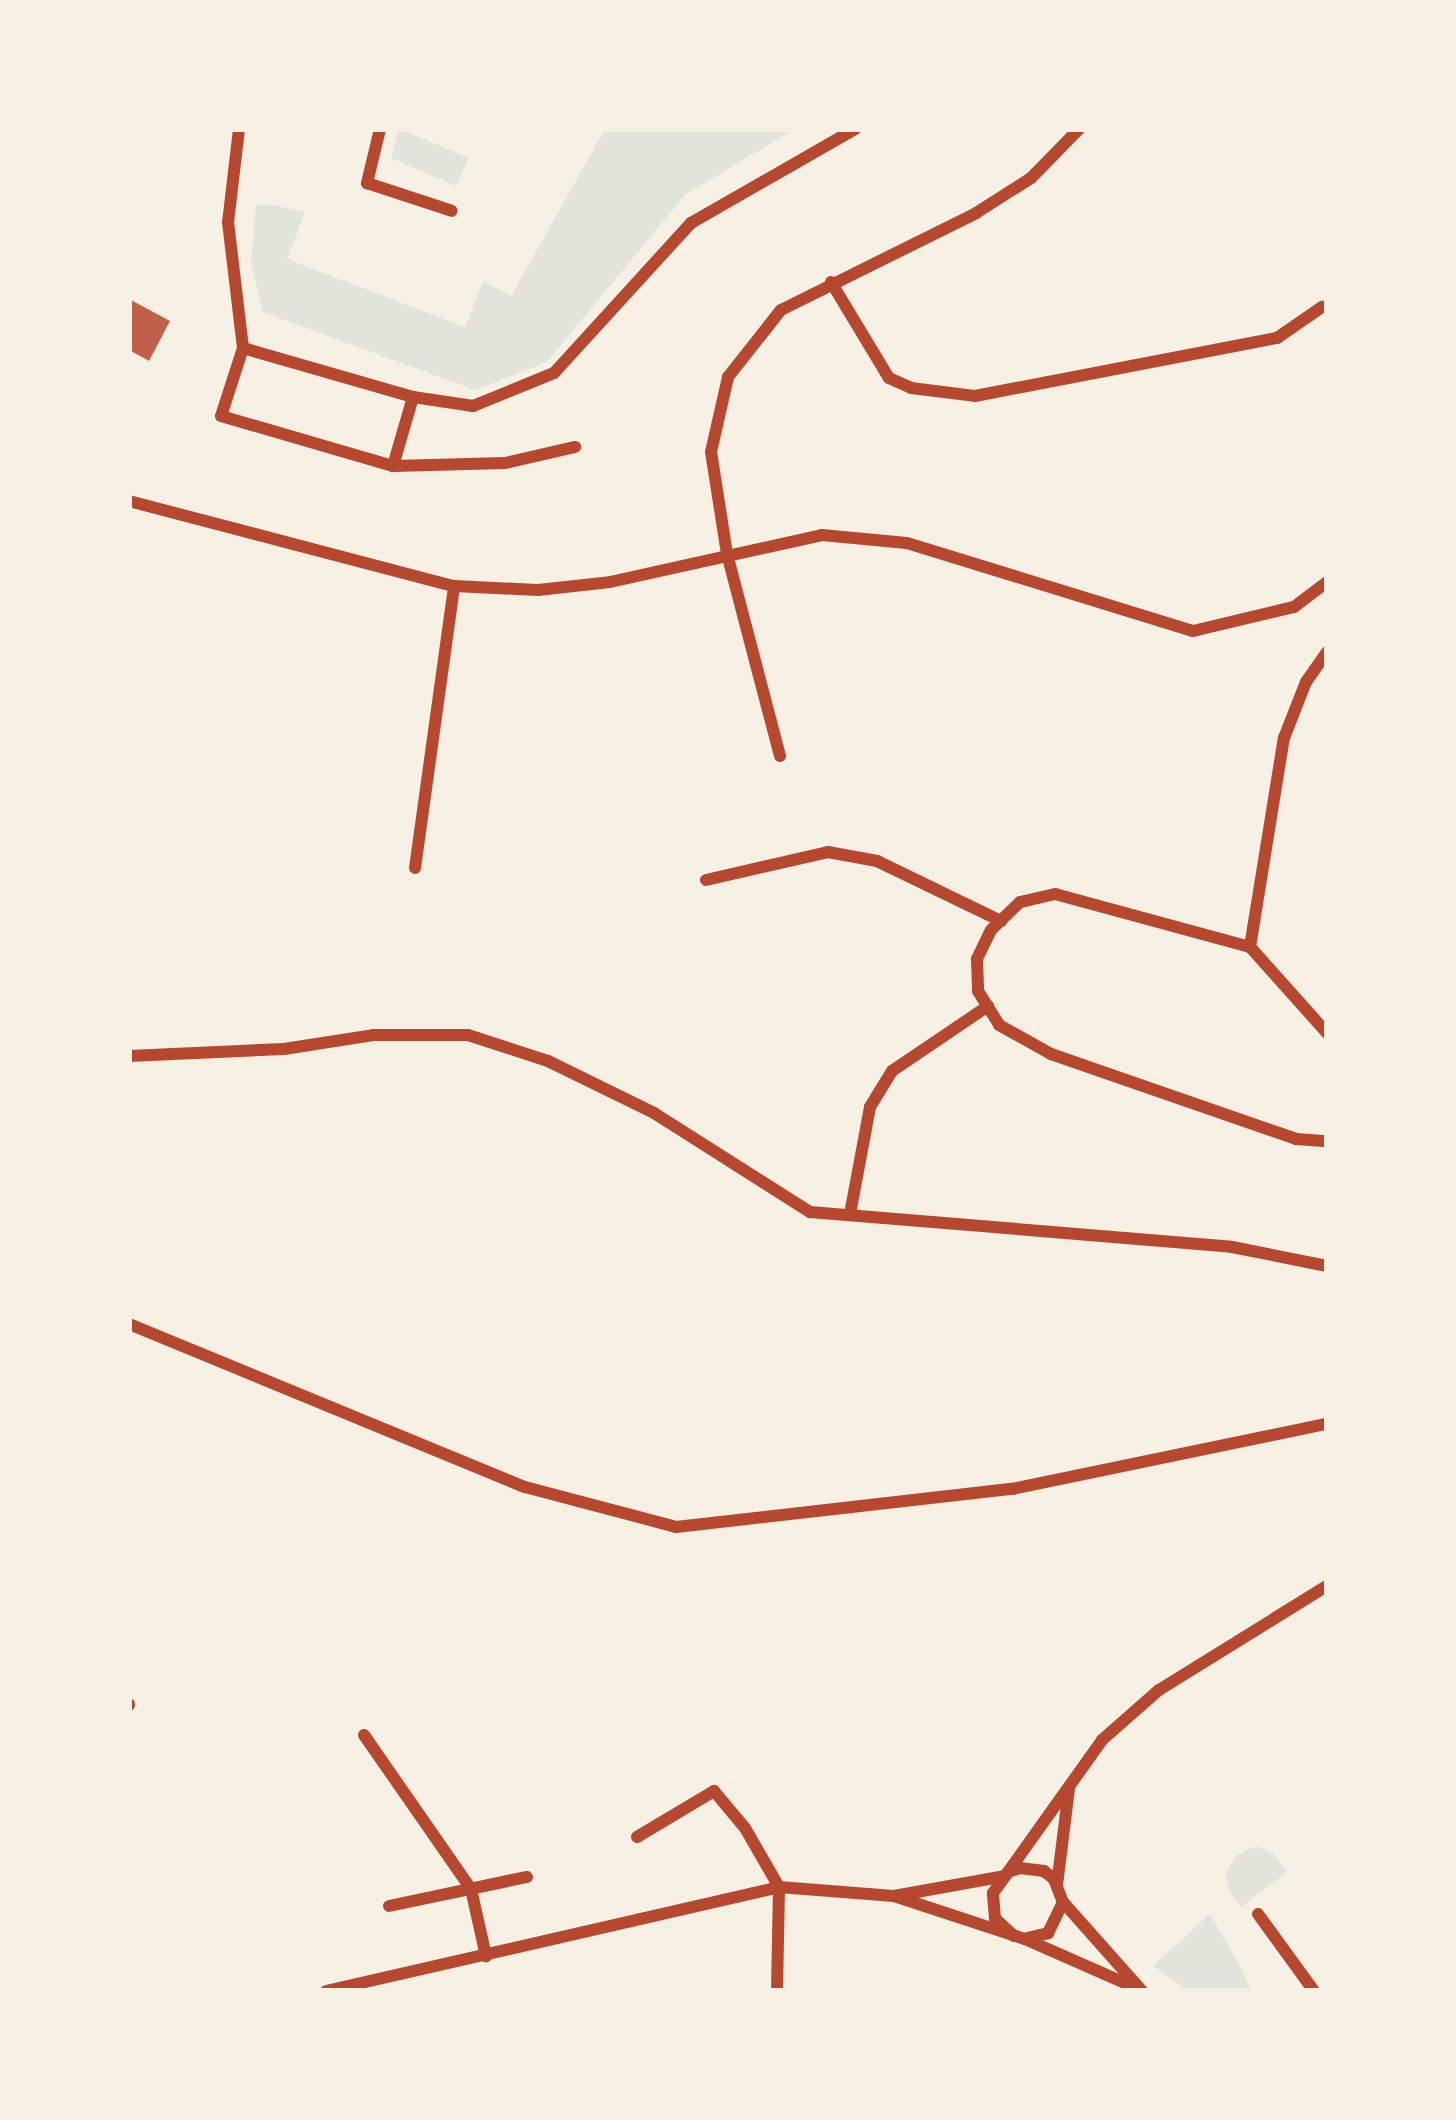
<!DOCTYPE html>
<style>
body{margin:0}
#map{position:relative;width:1456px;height:2120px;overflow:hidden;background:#f6efe4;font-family:"Fira Sans",sans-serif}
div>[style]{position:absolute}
.green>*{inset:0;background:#e2e4dc}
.building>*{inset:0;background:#bf614a}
.minor>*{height:12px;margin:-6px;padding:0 6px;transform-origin:6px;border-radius:6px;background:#b5482f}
span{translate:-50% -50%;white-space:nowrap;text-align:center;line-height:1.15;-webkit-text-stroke:12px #f6efe4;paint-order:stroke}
.frame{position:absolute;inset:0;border:132px solid #f6efe4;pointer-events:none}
</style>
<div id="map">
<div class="green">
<div style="clip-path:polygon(399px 129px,469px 158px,456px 186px,391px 158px)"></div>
<div style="clip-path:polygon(605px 129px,795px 129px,685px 195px,547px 362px,475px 390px,263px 312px,251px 262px,256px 205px,274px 205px,305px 212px,287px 259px,465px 327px,483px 281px,511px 296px)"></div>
<div style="clip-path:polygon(1257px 1846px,1273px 1853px,1287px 1872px,1241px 1907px,1229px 1891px,1226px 1873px,1236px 1855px)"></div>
<div style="clip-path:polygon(1210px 1914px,1240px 1966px,1252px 1991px,1189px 1991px,1153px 1966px)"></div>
</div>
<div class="building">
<div style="clip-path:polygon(129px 299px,170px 321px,149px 361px,129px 350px)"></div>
</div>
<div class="minor">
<div style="left:239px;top:129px;width:94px;rotate:96.7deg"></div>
<div style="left:228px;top:222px;width:127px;rotate:83.2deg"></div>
<div style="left:243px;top:348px;width:177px;rotate:16.1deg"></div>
<div style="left:413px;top:397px;width:61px;rotate:8.5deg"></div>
<div style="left:473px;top:406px;width:87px;rotate:-22.2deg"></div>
<div style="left:554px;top:373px;width:203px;rotate:-47.6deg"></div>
<div style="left:691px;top:223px;width:189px;rotate:-29.8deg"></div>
<div style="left:380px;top:129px;width:56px;rotate:103.5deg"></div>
<div style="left:367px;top:183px;width:89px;rotate:18.2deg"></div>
<div style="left:831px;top:282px;width:112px;rotate:58.9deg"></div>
<div style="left:889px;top:378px;width:24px;rotate:24deg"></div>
<div style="left:911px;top:388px;width:64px;rotate:7.1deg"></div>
<div style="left:975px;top:396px;width:308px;rotate:-10.9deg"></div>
<div style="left:1277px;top:338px;width:55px;rotate:-34.6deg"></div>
<div style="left:243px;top:348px;width:71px;rotate:107.9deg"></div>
<div style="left:221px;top:416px;width:179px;rotate:16.2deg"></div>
<div style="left:413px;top:397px;width:72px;rotate:106.2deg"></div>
<div style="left:393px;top:466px;width:112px;rotate:-1.5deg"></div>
<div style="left:505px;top:463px;width:72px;rotate:-12.9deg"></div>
<div style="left:129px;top:501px;width:336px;rotate:14.7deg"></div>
<div style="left:454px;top:586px;width:84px;rotate:2.7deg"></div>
<div style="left:538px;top:590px;width:72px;rotate:-6.3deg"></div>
<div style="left:610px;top:582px;width:217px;rotate:-12.5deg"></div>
<div style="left:822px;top:535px;width:85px;rotate:5.4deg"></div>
<div style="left:907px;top:543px;width:299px;rotate:17.1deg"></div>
<div style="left:1193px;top:631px;width:104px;rotate:-13.4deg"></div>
<div style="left:1294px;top:607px;width:41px;rotate:-37.1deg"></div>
<div style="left:780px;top:756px;width:209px;rotate:-104.7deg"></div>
<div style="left:727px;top:554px;width:103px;rotate:-98.9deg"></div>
<div style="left:711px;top:452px;width:77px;rotate:-77.2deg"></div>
<div style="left:728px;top:377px;width:85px;rotate:-51.7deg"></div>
<div style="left:781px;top:310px;width:218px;rotate:-26.4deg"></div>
<div style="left:976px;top:213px;width:65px;rotate:-32.5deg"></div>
<div style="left:1031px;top:178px;width:69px;rotate:-45.6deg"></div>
<div style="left:415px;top:868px;width:285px;rotate:-82.1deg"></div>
<div style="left:706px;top:880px;width:125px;rotate:-12.9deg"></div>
<div style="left:828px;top:852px;width:50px;rotate:10.4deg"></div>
<div style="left:877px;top:861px;width:138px;rotate:25.8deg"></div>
<div style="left:1250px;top:947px;width:212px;rotate:-80.8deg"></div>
<div style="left:1284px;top:738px;width:60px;rotate:-68.6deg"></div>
<div style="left:1306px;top:682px;width:37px;rotate:-55deg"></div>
<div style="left:1327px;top:1033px;width:115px;rotate:-131.8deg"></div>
<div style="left:1250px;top:947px;width:202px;rotate:-164.8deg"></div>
<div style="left:1055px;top:894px;width:36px;rotate:167deg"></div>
<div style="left:1020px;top:902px;width:40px;rotate:136deg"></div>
<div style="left:991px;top:930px;width:32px;rotate:116deg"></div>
<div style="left:977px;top:959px;width:32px;rotate:88deg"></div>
<div style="left:978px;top:991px;width:40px;rotate:58deg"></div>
<div style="left:999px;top:1025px;width:60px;rotate:29.1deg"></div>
<div style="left:1051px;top:1054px;width:259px;rotate:19.1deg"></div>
<div style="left:1296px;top:1139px;width:31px;rotate:4deg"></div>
<div style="left:129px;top:1056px;width:155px;rotate:-2.6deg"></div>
<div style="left:284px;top:1049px;width:90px;rotate:-8.9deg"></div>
<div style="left:373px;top:1035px;width:95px"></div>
<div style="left:468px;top:1035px;width:84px;rotate:18deg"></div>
<div style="left:548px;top:1061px;width:118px;rotate:26.1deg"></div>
<div style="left:654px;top:1113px;width:185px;rotate:32.4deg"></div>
<div style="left:810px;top:1212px;width:423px;rotate:4.7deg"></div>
<div style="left:1232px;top:1247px;width:97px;rotate:11.3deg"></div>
<div style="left:850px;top:1214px;width:109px;rotate:-79.4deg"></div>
<div style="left:870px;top:1107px;width:42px;rotate:-58.6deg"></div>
<div style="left:892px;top:1071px;width:116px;rotate:-34.1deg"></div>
<div style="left:129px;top:1324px;width:428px;rotate:22.4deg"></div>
<div style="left:525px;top:1487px;width:156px;rotate:14.8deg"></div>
<div style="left:676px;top:1527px;width:338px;rotate:-6.5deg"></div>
<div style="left:1012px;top:1489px;width:322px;rotate:-11.7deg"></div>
<div style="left:129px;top:1705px;width:1px;rotate:-90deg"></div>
<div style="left:364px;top:1735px;width:188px;rotate:55.2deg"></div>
<div style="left:471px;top:1889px;width:69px;rotate:77.4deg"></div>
<div style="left:637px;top:1837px;width:90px;rotate:-30.9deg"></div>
<div style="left:714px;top:1791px;width:48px;rotate:50deg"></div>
<div style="left:745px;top:1828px;width:68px;rotate:60deg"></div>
<div style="left:779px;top:1887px;width:104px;rotate:91.1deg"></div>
<div style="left:1008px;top:1872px;width:162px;rotate:-54.5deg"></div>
<div style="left:1102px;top:1740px;width:76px;rotate:-41.3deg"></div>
<div style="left:1159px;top:1690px;width:198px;rotate:-31.8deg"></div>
<div style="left:1057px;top:1885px;width:97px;rotate:-82.9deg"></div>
<div style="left:894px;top:1896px;width:138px;rotate:18.2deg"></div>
<div style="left:1025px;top:1939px;width:121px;rotate:23.8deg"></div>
<div style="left:389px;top:1906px;width:141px;rotate:-11.9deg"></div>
<div style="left:1258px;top:1914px;width:95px;rotate:54deg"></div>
<div style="left:1014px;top:1936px;width:26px;rotate:-137deg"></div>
<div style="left:995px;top:1918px;width:25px;rotate:-95deg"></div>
<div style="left:993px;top:1893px;width:26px;rotate:-54deg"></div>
<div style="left:1008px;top:1872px;width:13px;rotate:-18deg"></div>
<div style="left:1020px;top:1868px;width:24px;rotate:7deg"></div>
<div style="left:1044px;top:1871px;width:13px;rotate:39deg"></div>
<div style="left:1054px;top:1879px;width:25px;rotate:69deg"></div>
<div style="left:1063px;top:1902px;width:119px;rotate:48.4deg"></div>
<div style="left:1027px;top:1938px;width:22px;rotate:-13deg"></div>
<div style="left:1048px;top:1933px;width:34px;rotate:-64deg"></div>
<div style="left:326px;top:1991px;width:465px;rotate:-12.9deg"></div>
<div style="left:779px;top:1887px;width:115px;rotate:4.5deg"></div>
<div style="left:894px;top:1896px;width:113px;rotate:-10.2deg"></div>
</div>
<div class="frame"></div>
</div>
